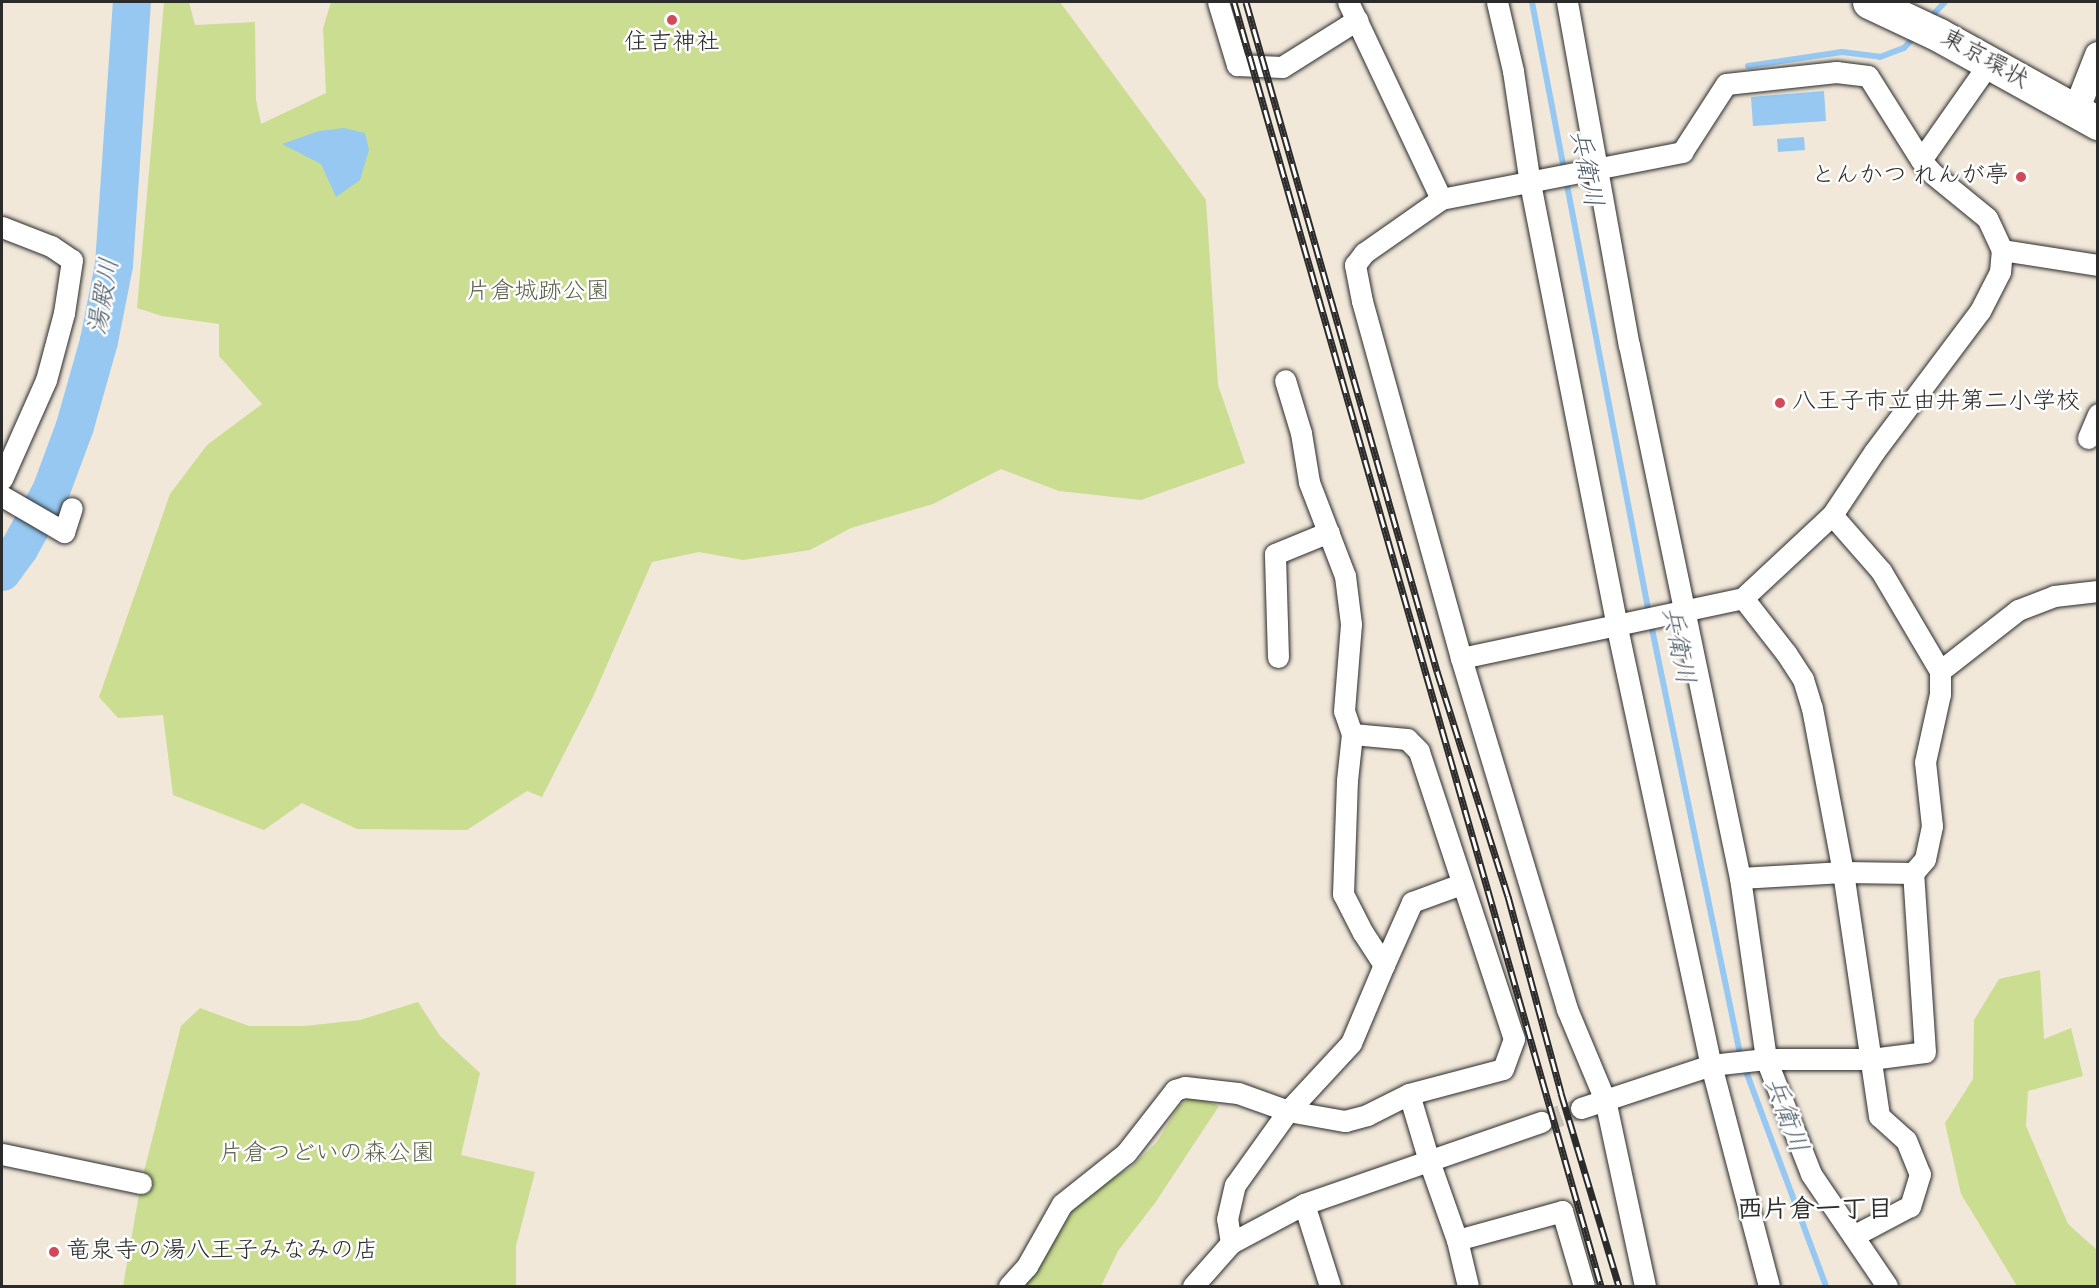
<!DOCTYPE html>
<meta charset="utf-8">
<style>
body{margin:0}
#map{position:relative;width:2099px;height:1288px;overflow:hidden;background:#f1e8da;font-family:"Indie Flower","Klee One",sans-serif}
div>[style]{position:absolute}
.green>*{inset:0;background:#cadd91}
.water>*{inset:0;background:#96c8f2}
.stream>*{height:6px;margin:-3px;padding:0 3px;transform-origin:3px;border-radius:3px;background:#96c8f2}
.river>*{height:38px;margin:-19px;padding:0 19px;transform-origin:19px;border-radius:19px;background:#96c8f2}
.minor-tunnel>*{height:21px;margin-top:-10.5px;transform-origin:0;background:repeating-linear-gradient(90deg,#c9c2b7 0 21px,transparent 0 31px)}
.roads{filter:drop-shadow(0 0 2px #2b2b2b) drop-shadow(0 0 2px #2b2b2b)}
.minor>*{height:21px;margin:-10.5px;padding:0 10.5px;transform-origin:10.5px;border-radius:10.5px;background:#fff}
.tertiary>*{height:26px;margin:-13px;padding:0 13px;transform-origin:13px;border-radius:13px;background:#fff}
.trunk>*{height:33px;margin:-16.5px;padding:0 16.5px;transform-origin:16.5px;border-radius:16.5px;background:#fff}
.rail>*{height:7px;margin-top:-3.5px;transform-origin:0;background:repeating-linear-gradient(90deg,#fff 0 14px,#2b2b2b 0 28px);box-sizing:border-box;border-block:2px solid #2b2b2b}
.dots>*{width:16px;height:16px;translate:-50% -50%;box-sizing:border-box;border:3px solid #fff;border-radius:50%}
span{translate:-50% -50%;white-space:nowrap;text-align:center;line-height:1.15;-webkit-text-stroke:5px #fff;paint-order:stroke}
.poi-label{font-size:24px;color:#2b2b2b}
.right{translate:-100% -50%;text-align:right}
.left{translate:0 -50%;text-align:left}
.street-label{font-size:24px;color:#2b2b2b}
.park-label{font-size:24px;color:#5b604a}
.water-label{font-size:26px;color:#4b5a67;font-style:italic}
.neighbourhood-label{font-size:26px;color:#2b2b2b;font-weight:700}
.frame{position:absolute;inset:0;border:3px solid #2b2b2b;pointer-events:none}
</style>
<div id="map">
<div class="green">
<div style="clip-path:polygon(164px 2px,189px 2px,195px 25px,255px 22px,256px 100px,261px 124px,326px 93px,323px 28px,331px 2px,1060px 2px,1206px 200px,1218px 385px,1245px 463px,1141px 500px,1059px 491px,1001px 469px,933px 504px,851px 528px,810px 550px,743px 560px,699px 552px,652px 562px,592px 699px,542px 797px,527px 791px,467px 830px,357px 829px,302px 803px,264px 830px,173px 795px,163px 715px,118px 718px,99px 697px,170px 494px,207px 445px,262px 404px,219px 356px,219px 324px,162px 316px,137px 308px)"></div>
<div style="clip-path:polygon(2040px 970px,2044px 1039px,2071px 1028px,2083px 1076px,2028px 1091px,2026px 1126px,2068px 1224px,2097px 1250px,2097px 1286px,2017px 1286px,1961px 1194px,1945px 1123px,1973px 1079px,1974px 1020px,1999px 979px)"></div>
<div style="clip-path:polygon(418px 1002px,440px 1036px,480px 1073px,461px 1155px,535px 1172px,516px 1246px,516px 1286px,123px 1286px,141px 1183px,181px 1026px,200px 1008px,249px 1026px,304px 1026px,360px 1020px)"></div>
<div style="clip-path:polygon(1192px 1096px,1219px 1106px,1155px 1203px,1118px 1251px,1101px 1286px,1021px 1286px,1039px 1268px,1073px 1210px,1103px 1183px,1130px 1168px,1156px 1143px,1179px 1106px)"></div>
</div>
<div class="water">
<div style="clip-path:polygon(1824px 91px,1826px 121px,1753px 126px,1751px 97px)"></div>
<div style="clip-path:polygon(344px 128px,365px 133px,369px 150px,360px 180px,336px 197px,321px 164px,282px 144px,319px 131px)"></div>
<div style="clip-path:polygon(1804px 137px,1805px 150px,1778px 152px,1777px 139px)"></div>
</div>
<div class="stream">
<div style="left:1532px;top:2px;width:633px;rotate:79.17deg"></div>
<div style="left:1651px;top:624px;width:440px;rotate:78.3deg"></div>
<div style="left:1740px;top:1055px;width:246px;rotate:69.6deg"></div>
<div style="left:1929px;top:19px;width:23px;rotate:-47deg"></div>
<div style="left:1748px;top:66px;width:95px;rotate:-8.5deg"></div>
<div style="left:1842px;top:52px;width:38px;rotate:7deg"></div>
<div style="left:1880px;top:57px;width:26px;rotate:-21deg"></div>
<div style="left:1904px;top:48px;width:16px;rotate:-47deg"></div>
</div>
<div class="river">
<div style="left:2px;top:572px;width:29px;rotate:-54deg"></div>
<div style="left:19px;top:549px;width:66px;rotate:-61.1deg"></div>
<div style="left:51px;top:491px;width:69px;rotate:-69.7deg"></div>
<div style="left:75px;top:426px;width:88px;rotate:-74.2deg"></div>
<div style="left:99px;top:341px;width:77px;rotate:-78.8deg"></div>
<div style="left:114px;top:265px;width:264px;rotate:-86.1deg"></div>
</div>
<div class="minor-tunnel">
<div style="left:1541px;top:1122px;width:42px;rotate:-19.3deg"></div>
</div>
<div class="roads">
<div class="minor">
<div style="left:1218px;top:2px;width:66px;rotate:73.2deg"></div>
<div style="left:1237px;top:65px;width:45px;rotate:2.5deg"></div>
<div style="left:1282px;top:67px;width:89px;rotate:-32.1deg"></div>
<div style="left:1348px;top:2px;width:218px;rotate:64.7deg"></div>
<div style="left:1497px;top:2px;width:71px;rotate:76.9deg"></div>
<div style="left:1513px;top:71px;width:113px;rotate:81.4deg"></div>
<div style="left:1530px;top:183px;width:448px;rotate:78.9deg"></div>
<div style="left:1616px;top:623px;width:452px;rotate:77.9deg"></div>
<div style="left:1711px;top:1065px;width:228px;rotate:75.3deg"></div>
<div style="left:1567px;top:2px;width:349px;rotate:79.8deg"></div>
<div style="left:1629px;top:345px;width:544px;rotate:78.24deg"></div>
<div style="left:1740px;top:878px;width:183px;rotate:81.8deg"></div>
<div style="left:1766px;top:1059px;width:123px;rotate:68.6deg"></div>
<div style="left:1811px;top:1174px;width:135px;rotate:55.8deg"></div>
<div style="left:2px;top:227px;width:53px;rotate:21.2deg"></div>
<div style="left:51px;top:246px;width:25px;rotate:34deg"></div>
<div style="left:72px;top:260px;width:54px;rotate:98.6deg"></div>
<div style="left:64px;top:313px;width:69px;rotate:105deg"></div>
<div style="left:46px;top:380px;width:108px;rotate:114deg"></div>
<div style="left:2002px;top:250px;width:97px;rotate:8.9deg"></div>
<div style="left:2088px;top:438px;width:26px;rotate:-67deg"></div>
<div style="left:2px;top:496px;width:72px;rotate:30.1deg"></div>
<div style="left:64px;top:532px;width:25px;rotate:-72deg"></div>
<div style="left:1743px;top:598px;width:70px;rotate:52deg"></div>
<div style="left:1786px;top:653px;width:31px;rotate:57deg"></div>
<div style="left:1803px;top:679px;width:30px;rotate:73deg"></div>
<div style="left:1812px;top:708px;width:167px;rotate:79.3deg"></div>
<div style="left:1843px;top:872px;width:247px;rotate:81.6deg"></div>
<div style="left:1879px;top:1116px;width:36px;rotate:42deg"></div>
<div style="left:1906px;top:1140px;width:37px;rotate:68deg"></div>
<div style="left:1920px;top:1174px;width:34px;rotate:107deg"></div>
<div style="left:1910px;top:1206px;width:64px;rotate:152.2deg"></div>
<div style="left:1278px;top:657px;width:103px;rotate:-91.7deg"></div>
<div style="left:1275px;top:554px;width:58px;rotate:-22.2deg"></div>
<div style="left:1461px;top:658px;width:288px;rotate:-12deg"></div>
<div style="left:1743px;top:598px;width:122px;rotate:-43deg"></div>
<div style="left:1832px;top:515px;width:76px;rotate:-56.3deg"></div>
<div style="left:1874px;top:452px;width:176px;rotate:-53.1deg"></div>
<div style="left:1980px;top:311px;width:44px;rotate:-62.9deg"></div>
<div style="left:2000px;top:272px;width:22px;rotate:-85deg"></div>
<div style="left:2002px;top:250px;width:35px;rotate:-115deg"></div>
<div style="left:1987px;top:218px;width:70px;rotate:-140.8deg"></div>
<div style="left:1933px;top:174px;width:18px;rotate:-131deg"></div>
<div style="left:1921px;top:160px;width:120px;rotate:-54.9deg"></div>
<div style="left:1940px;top:671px;width:99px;rotate:-38deg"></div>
<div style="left:2018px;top:610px;width:39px;rotate:-21deg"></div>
<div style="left:2054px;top:596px;width:44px;rotate:-6.5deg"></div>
<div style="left:1740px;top:878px;width:103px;rotate:-3.3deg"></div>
<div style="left:1843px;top:872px;width:70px;rotate:0.8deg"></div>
<div style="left:1913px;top:873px;width:18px;rotate:-49deg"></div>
<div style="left:1925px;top:859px;width:34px;rotate:-78deg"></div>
<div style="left:1932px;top:826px;width:64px;rotate:-96.2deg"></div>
<div style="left:1925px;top:762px;width:70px;rotate:-77.6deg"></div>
<div style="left:1940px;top:694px;width:23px;rotate:-90deg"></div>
<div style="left:1940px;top:671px;width:116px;rotate:-120.5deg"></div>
<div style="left:1881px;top:571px;width:74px;rotate:-131.2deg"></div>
<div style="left:1384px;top:965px;width:69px;rotate:-66deg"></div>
<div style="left:1412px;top:902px;width:52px;rotate:-20.2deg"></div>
<div style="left:1409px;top:1094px;width:70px;rotate:73.4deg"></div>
<div style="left:1429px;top:1161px;width:84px;rotate:70.5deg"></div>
<div style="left:1457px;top:1240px;width:47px;rotate:76.6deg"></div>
<div style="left:1581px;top:1108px;width:137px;rotate:-18.3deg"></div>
<div style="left:1711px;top:1065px;width:55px;rotate:-6.2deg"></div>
<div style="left:1766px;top:1059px;width:105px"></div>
<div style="left:1871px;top:1059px;width:54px;rotate:-7.4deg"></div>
<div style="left:1925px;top:1052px;width:179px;rotate:-93.8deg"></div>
<div style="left:2px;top:1154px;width:142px;rotate:11.8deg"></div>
<div style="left:1304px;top:1204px;width:86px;rotate:72.4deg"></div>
<div style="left:1457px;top:1240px;width:109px;rotate:-15.4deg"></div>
<div style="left:1562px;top:1211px;width:78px;rotate:73.7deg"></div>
<div style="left:1231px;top:1243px;width:24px;rotate:-99deg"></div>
<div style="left:1227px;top:1219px;width:35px;rotate:-77deg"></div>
<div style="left:1235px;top:1185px;width:91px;rotate:-54.4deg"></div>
<div style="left:1288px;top:1111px;width:93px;rotate:-47.2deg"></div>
<div style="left:1351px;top:1043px;width:85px;rotate:-67.1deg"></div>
<div style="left:1384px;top:965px;width:38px;rotate:-123deg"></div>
<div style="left:1363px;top:933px;width:44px;rotate:-117.1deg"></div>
<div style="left:1343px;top:894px;width:114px;rotate:-88deg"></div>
<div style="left:1347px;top:780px;width:46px;rotate:-83.8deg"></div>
<div style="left:1352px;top:734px;width:24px;rotate:-109deg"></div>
<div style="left:1344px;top:711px;width:87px;rotate:-85.4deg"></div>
<div style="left:1351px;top:624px;width:48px;rotate:-97.1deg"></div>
<div style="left:1345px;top:576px;width:101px;rotate:-111deg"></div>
<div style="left:1309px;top:482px;width:50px;rotate:-99.3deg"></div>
<div style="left:1301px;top:433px;width:55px;rotate:-106.8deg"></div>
<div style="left:1009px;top:1286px;width:27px;rotate:-48deg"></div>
<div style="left:1027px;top:1266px;width:71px;rotate:-60.6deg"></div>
<div style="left:1062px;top:1204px;width:82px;rotate:-38.6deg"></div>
<div style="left:1126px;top:1153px;width:80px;rotate:-52.1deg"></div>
<div style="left:1175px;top:1090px;width:10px;rotate:-17deg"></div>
<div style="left:1185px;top:1087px;width:53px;rotate:6.5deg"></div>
<div style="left:1238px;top:1093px;width:53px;rotate:19.8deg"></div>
<div style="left:1288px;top:1111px;width:58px;rotate:10deg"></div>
<div style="left:1345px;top:1121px;width:23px;rotate:-15deg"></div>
<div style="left:1367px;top:1115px;width:47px;rotate:-26.6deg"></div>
<div style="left:1409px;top:1094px;width:97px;rotate:-14.9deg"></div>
<div style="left:1503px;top:1069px;width:32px;rotate:-70deg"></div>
<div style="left:1514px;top:1039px;width:303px;rotate:-108.3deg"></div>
<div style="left:1419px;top:751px;width:17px;rotate:-135deg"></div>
<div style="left:1407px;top:739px;width:55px;rotate:-174.8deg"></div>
<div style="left:1193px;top:1286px;width:57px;rotate:-48.5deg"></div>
<div style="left:1231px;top:1243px;width:83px;rotate:-28.1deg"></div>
<div style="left:1304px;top:1204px;width:251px;rotate:-19.1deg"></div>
<div style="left:1645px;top:1286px;width:190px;rotate:-102.1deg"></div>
<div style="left:1605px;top:1100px;width:99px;rotate:-112.7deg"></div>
<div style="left:1567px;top:1009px;width:367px;rotate:-106.8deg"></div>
<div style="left:1461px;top:658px;width:370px;rotate:-105.5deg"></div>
<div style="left:1362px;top:301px;width:37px;rotate:-101deg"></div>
<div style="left:1355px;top:265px;width:15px;rotate:-53deg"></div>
<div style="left:1364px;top:253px;width:94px;rotate:-35deg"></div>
<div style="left:1441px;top:199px;width:246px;rotate:-11deg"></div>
<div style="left:1682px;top:152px;width:81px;rotate:-57.1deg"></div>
<div style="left:1726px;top:84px;width:111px;rotate:-6.2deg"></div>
<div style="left:1836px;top:72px;width:32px;rotate:7deg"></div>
<div style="left:1868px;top:76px;width:99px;rotate:57.8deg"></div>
</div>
<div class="tertiary">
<div style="left:2076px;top:111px;width:60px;rotate:-68.6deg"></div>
</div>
<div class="trunk">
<div style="left:1869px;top:2px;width:77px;rotate:25.2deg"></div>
<div style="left:1939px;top:35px;width:182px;rotate:29deg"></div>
</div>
</div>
<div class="rail">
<div style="left:1234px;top:2px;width:1335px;rotate:74.05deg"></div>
<div style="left:1246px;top:2px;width:696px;rotate:74.07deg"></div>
<div style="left:1437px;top:671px;width:236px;rotate:72.5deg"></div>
<div style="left:1508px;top:896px;width:204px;rotate:74.9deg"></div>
<div style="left:1561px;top:1093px;width:202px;rotate:73.3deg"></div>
</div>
<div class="dots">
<div style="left:672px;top:20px;background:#d1495b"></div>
<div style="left:2021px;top:177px;background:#d1495b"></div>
<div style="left:1780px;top:403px;background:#d1495b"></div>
<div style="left:54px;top:1252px;background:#d1495b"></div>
</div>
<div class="poi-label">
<span style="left:672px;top:44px">住吉神社</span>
<span class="right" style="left:2009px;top:177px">とんかつ れんが亭</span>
<span class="left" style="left:1792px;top:403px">八王子市立由井第二小学校</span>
<span class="left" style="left:66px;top:1252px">竜泉寺の湯八王子みなみの店</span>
</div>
<div class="street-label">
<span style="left:1984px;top:60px;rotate:29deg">東京環状</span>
</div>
<div class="park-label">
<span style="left:538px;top:293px">片倉城跡公園</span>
<span style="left:327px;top:1155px">片倉つどいの森公園</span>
</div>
<div class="water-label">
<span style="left:1584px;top:169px;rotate:79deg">兵衛川</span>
<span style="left:106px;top:297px;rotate:-80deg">湯殿川</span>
<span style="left:1676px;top:646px;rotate:79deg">兵衛川</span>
<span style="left:1784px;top:1116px;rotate:70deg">兵衛川</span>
</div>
<div class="neighbourhood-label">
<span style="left:1815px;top:1212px">西片倉一丁目</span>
</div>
<div class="frame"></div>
</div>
